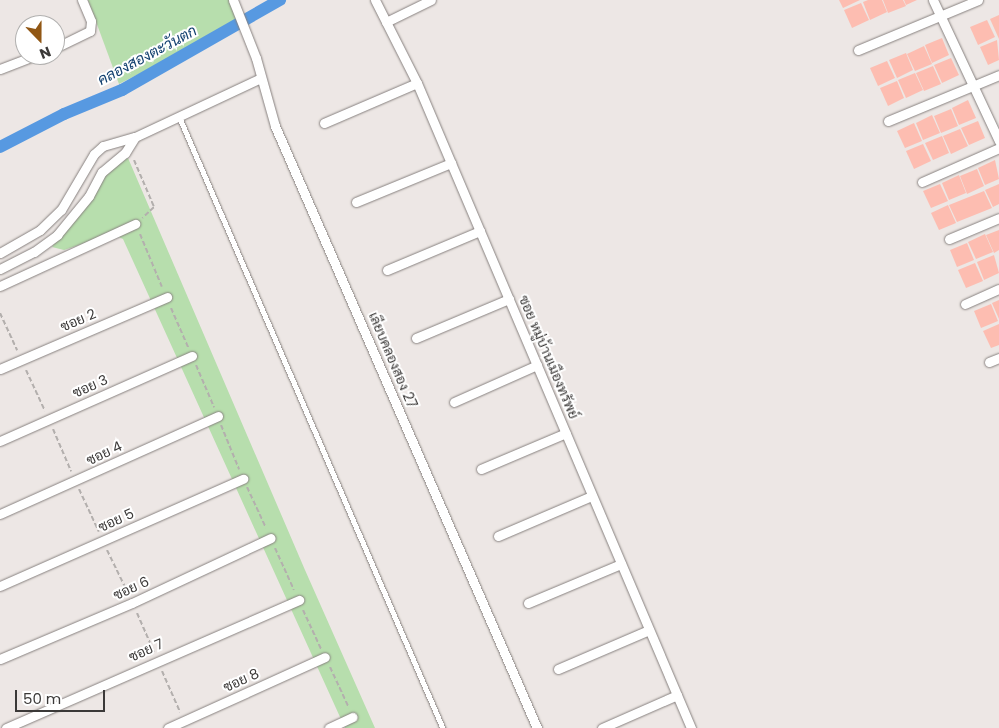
<!DOCTYPE html>
<meta charset="utf-8">
<style>
body{margin:0}
#map{position:relative;width:999px;height:728px;overflow:hidden;background:#ede7e5;font-family:Poppins,Sarabun,sans-serif}
div>[style]{position:absolute}
.green>*{inset:0;background:#b7dead}
.canal>*{height:12px;margin:-6px;padding:0 6px;transform-origin:6px;border-radius:6px;background:#5799e1}
.building>*{inset:0;background:#fdbdb1}
.path>*{height:2px;margin-top:-1px;transform-origin:0;background:repeating-linear-gradient(90deg,#b3afad 0 5px,transparent 0 7.5px)}
.roads{filter:drop-shadow(0 0 1px #87817f) drop-shadow(0 0 1px #87817f)}
.service>*{height:4.5px;margin:-2.25px;padding:0 2.25px;transform-origin:2.25px;border-radius:2.25px;background:#fff}
.minor>*{height:9px;margin:-4.5px;padding:0 4.5px;transform-origin:4.5px;border-radius:4.5px;background:#fff}
span{translate:-50% -50%;white-space:nowrap;text-align:center;line-height:1.15;-webkit-text-stroke:4px #fff;paint-order:stroke}
.street-label{font-size:14px;color:#3b3938}
.water-label{font-size:15px;color:#12406f;font-style:italic}
.north{position:absolute;left:15px;top:15px;width:50px;height:50px;box-sizing:border-box;background:#fff;border:1px solid #b1b0af;border-radius:50%;rotate:158deg;font-size:14px;font-weight:700;line-height:20px;text-align:center;color:#3b3938}
.north::after{content:'';display:block;margin:auto;width:18px;height:22px;background:#915714;clip-path:polygon(50% 0,100% 100%,50% 72%,0 100%)}
.scale{position:absolute;left:15px;top:690px;width:90px;height:22px;box-sizing:border-box;border:2px solid #3b3938;border-top:0;padding-left:6px;font-size:15px;line-height:18px;white-space:nowrap;color:#3b3938;-webkit-text-stroke:4px #fff;paint-order:stroke}
</style>
<div id="map">
<div class="green">
<div style="clip-path:polygon(88px 0,234px 0,243px 21px,119px 84px)"></div>
<div style="clip-path:polygon(128px 158px,305px 570px,375px 728px,345px 728px,123px 239px,112px 234px,64px 250px,52px 247px,105px 173px)"></div>
</div>
<div class="canal">
<div style="left:0;top:147px;width:72px;rotate:-27.3deg"></div>
<div style="left:64px;top:114px;width:63px;rotate:-22.5deg"></div>
<div style="left:122px;top:90px;width:182px;rotate:-29.7deg"></div>
</div>
<div class="building">
<div style="clip-path:polygon(839px 0,860px 0,843px 8px)"></div>
<div style="clip-path:polygon(868px 0,882px 0,887px 12px,870px 20px,863px 2px)"></div>
<div style="clip-path:polygon(883px 0,903px 0,906px 6px,888px 13px)"></div>
<div style="clip-path:polygon(904px 0,917px 0,906px 5px)"></div>
<div style="clip-path:polygon(861px 3px,869px 20px,852px 28px,844px 10px)"></div>
<div style="clip-path:polygon(999px 15px,999px 39px,990px 19px)"></div>
<div style="clip-path:polygon(987px 20px,995px 37px,978px 45px,970px 27px)"></div>
<div style="clip-path:polygon(942px 38px,949px 55px,932px 63px,925px 45px)"></div>
<div style="clip-path:polygon(997px 40px,999px 60px,988px 65px,980px 47px)"></div>
<div style="clip-path:polygon(924px 46px,932px 64px,915px 71px,907px 54px)"></div>
<div style="clip-path:polygon(906px 53px,913px 70px,897px 78px,889px 60px)"></div>
<div style="clip-path:polygon(951px 58px,959px 75px,942px 83px,934px 65px)"></div>
<div style="clip-path:polygon(887px 61px,895px 78px,878px 86px,870px 68px)"></div>
<div style="clip-path:polygon(933px 66px,941px 84px,924px 91px,916px 73px)"></div>
<div style="clip-path:polygon(915px 73px,923px 90px,906px 98px,898px 80px)"></div>
<div style="clip-path:polygon(897px 81px,904px 98px,888px 106px,880px 88px)"></div>
<div style="clip-path:polygon(968px 100px,976px 118px,959px 125px,952px 108px)"></div>
<div style="clip-path:polygon(951px 109px,958px 126px,941px 133px,934px 116px)"></div>
<div style="clip-path:polygon(932px 115px,940px 133px,923px 140px,916px 123px)"></div>
<div style="clip-path:polygon(978px 121px,985px 138px,969px 145px,961px 128px)"></div>
<div style="clip-path:polygon(914px 123px,922px 141px,905px 148px,897px 131px)"></div>
<div style="clip-path:polygon(960px 129px,968px 146px,951px 154px,943px 136px)"></div>
<div style="clip-path:polygon(942px 136px,949px 153px,933px 160px,925px 143px)"></div>
<div style="clip-path:polygon(923px 144px,931px 161px,914px 169px,906px 151px)"></div>
<div style="clip-path:polygon(995px 160px,999px 179px,985px 185px,978px 168px)"></div>
<div style="clip-path:polygon(977px 169px,984px 186px,967px 194px,960px 176px)"></div>
<div style="clip-path:polygon(959px 175px,966px 193px,949px 200px,942px 183px)"></div>
<div style="clip-path:polygon(940px 184px,948px 201px,931px 208px,923px 191px)"></div>
<div style="clip-path:polygon(999px 184px,999px 204px,993px 207px,985px 190px)"></div>
<div style="clip-path:polygon(984px 191px,992px 208px,957px 222px,949px 205px)"></div>
<div style="clip-path:polygon(948px 205px,956px 223px,939px 230px,931px 213px)"></div>
<div style="clip-path:polygon(999px 230px,999px 250px,994px 253px,986px 235px)"></div>
<div style="clip-path:polygon(985px 234px,993px 252px,976px 259px,968px 242px)"></div>
<div style="clip-path:polygon(967px 243px,974px 260px,957px 267px,950px 250px)"></div>
<div style="clip-path:polygon(994px 255px,999px 273px,984px 280px,977px 262px)"></div>
<div style="clip-path:polygon(975px 263px,983px 281px,966px 288px,958px 270px)"></div>
<div style="clip-path:polygon(999px 300px,999px 319px,992px 303px)"></div>
<div style="clip-path:polygon(991px 304px,998px 321px,981px 328px,974px 311px)"></div>
<div style="clip-path:polygon(999px 324px,999px 345px,991px 348px,983px 331px)"></div>
</div>
<div class="path">
<div style="left:134px;top:160px;width:51px;rotate:66.9deg"></div>
<div style="left:154px;top:207px;width:16px;rotate:137deg"></div>
<div style="left:140px;top:234px;width:57px;rotate:67.5deg"></div>
<div style="left:171px;top:308px;width:43px;rotate:66.4deg"></div>
<div style="left:0;top:313px;width:41px;rotate:65.3deg"></div>
<div style="left:196px;top:365px;width:46px;rotate:66.8deg"></div>
<div style="left:26px;top:370px;width:45px;rotate:65.1deg"></div>
<div style="left:221px;top:425px;width:48px;rotate:67.8deg"></div>
<div style="left:53px;top:429px;width:46px;rotate:66.8deg"></div>
<div style="left:247px;top:487px;width:45px;rotate:65.1deg"></div>
<div style="left:79px;top:489px;width:47px;rotate:65.1deg"></div>
<div style="left:275px;top:548px;width:46px;rotate:65.7deg"></div>
<div style="left:107px;top:550px;width:48px;rotate:64deg"></div>
<div style="left:303px;top:610px;width:43px;rotate:65.2deg"></div>
<div style="left:137px;top:613px;width:43px;rotate:66.4deg"></div>
<div style="left:330px;top:667px;width:45px;rotate:65.1deg"></div>
<div style="left:162px;top:671px;width:45px;rotate:66.3deg"></div>
</div>
<div class="roads">
<div class="service">
<div style="left:179px;top:116px;width:667px;rotate:66.67deg"></div>
</div>
<div class="minor">
<div style="left:233px;top:0;width:62px;rotate:68.4deg"></div>
<div style="left:256px;top:58px;width:71px;rotate:74.4deg"></div>
<div style="left:275px;top:126px;width:657px;rotate:66.48deg"></div>
<div style="left:375px;top:0;width:93px;rotate:63.2deg"></div>
<div style="left:417px;top:83px;width:701px;rotate:66.98deg"></div>
<div style="left:933px;top:0;width:156px;rotate:64.9deg"></div>
<div style="left:386px;top:22px;width:50px;rotate:-26.1deg"></div>
<div style="left:55px;top:48px;width:39px;rotate:-26deg"></div>
<div style="left:90px;top:31px;width:10px;rotate:-84deg"></div>
<div style="left:91px;top:21px;width:23px;rotate:-113deg"></div>
<div style="left:858px;top:50px;width:130px;rotate:-22.6deg"></div>
<div style="left:0;top:69px;width:40px;rotate:-21deg"></div>
<div style="left:888px;top:121px;width:120px;rotate:-22.5deg"></div>
<div style="left:324px;top:123px;width:101px;rotate:-23.3deg"></div>
<div style="left:922px;top:182px;width:84px;rotate:-23.8deg"></div>
<div style="left:356px;top:202px;width:103px;rotate:-22.3deg"></div>
<div style="left:949px;top:239px;width:54px;rotate:-22.8deg"></div>
<div style="left:0;top:253px;width:46px;rotate:-29.9deg"></div>
<div style="left:40px;top:230px;width:29px;rotate:-44deg"></div>
<div style="left:61px;top:210px;width:65px;rotate:-59.5deg"></div>
<div style="left:94px;top:154px;width:12px;rotate:-42deg"></div>
<div style="left:103px;top:146px;width:33px;rotate:-16deg"></div>
<div style="left:135px;top:137px;width:139px;rotate:-25.1deg"></div>
<div style="left:0;top:269px;width:38px;rotate:-27deg"></div>
<div style="left:34px;top:252px;width:29px;rotate:-36deg"></div>
<div style="left:57px;top:235px;width:50px;rotate:-50.6deg"></div>
<div style="left:89px;top:196px;width:27px;rotate:-62deg"></div>
<div style="left:102px;top:172px;width:30px;rotate:-40deg"></div>
<div style="left:125px;top:153px;width:19px;rotate:-58deg"></div>
<div style="left:387px;top:270px;width:101px;rotate:-22.8deg"></div>
<div style="left:0;top:286px;width:149px;rotate:-24.7deg"></div>
<div style="left:965px;top:304px;width:37px;rotate:-24deg"></div>
<div style="left:416px;top:338px;width:101px;rotate:-22.8deg"></div>
<div style="left:989px;top:362px;width:11px;rotate:-22deg"></div>
<div style="left:0;top:369px;width:182px;rotate:-23.3deg"></div>
<div style="left:454px;top:402px;width:91px;rotate:-24deg"></div>
<div style="left:0;top:441px;width:210px;rotate:-23.9deg"></div>
<div style="left:481px;top:469px;width:92px;rotate:-23deg"></div>
<div style="left:0;top:514px;width:239px;rotate:-24.2deg"></div>
<div style="left:498px;top:536px;width:102px;rotate:-23.1deg"></div>
<div style="left:0;top:586px;width:266px;rotate:-23.8deg"></div>
<div style="left:528px;top:603px;width:101px;rotate:-22.8deg"></div>
<div style="left:0;top:659px;width:143px;rotate:-23deg"></div>
<div style="left:132px;top:603px;width:153px;rotate:-25.1deg"></div>
<div style="left:558px;top:669px;width:99px;rotate:-23.2deg"></div>
<div style="left:6px;top:728px;width:320px;rotate:-23.6deg"></div>
<div style="left:168px;top:728px;width:172px;rotate:-24.3deg"></div>
<div style="left:329px;top:728px;width:26px;rotate:-25deg"></div>
<div style="left:602px;top:728px;width:82px;rotate:-23.7deg"></div>
</div>
</div>
<div class="street-label">
<span style="left:78px;top:320px;rotate:-23deg">ซอย 2</span>
<span style="left:549px;top:357px;rotate:67deg">ซอย หมู่บ้านเมืองทรัพย์</span>
<span style="left:393px;top:360px;rotate:67deg">เลียบคลองสอง 27</span>
<span style="left:90px;top:386px;rotate:-24deg">ซอย 3</span>
<span style="left:104px;top:453px;rotate:-25deg">ซอย 4</span>
<span style="left:116px;top:520px;rotate:-24deg">ซอย 5</span>
<span style="left:131px;top:588px;rotate:-24deg">ซอย 6</span>
<span style="left:146px;top:650px;rotate:-24deg">ซอย 7</span>
<span style="left:241px;top:680px;rotate:-24deg">ซอย 8</span>
</div>
<div class="water-label">
<span style="left:147px;top:55px;rotate:-28deg">คลองสองตะวันตก</span>
</div>
<div class="north">N</div>
<div class="scale">50 m</div>
</div>
